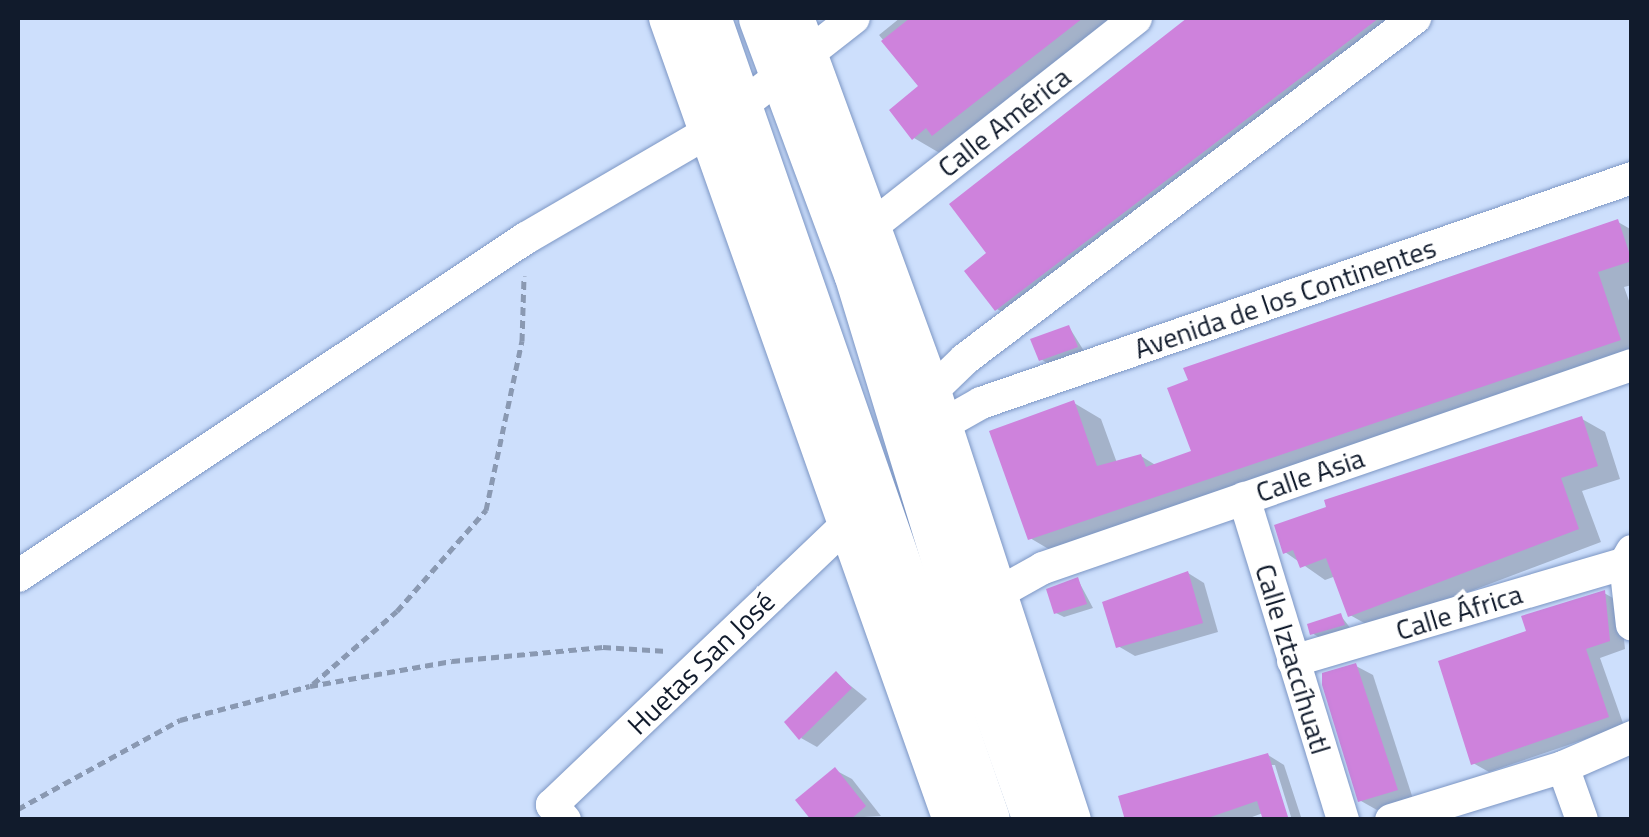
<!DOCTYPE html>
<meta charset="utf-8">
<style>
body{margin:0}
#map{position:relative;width:1649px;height:837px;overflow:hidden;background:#cddffc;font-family:"Titillium Web",sans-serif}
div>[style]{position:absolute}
.shadow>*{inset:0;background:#0003}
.building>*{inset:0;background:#ce82dc}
.path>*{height:5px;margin-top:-2.5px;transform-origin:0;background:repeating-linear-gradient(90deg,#8a99b2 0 8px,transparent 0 13px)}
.roads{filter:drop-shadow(0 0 2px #7c96c4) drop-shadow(0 0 2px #7c96c4)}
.minor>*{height:32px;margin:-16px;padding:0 16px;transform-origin:16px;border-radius:16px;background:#fff}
.tertiary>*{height:40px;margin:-20px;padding:0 20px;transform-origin:20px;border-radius:20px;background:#fff}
.primary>*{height:52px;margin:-26px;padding:0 26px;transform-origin:26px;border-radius:26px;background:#fff}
span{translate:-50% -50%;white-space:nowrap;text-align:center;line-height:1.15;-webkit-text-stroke:8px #fff;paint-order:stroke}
.street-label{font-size:28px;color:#111b2c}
.frame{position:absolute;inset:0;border:20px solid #111b2c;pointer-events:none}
</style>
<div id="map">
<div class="shadow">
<div style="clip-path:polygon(900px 18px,1136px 18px,943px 155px,914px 138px,921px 86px,879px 35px)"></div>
<div style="clip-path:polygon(1191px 18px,1430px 18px,1028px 327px,997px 309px,990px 254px,952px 204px)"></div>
<div style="clip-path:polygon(1618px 222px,1632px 230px,1632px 285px,1624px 287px,1632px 309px,1632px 361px,1057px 554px,1030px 538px,1074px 403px,1101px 419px,1117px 463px,1141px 456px,1157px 466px,1194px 452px)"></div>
<div style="clip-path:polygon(1069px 327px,1084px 351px,1048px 364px,1041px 359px)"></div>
<div style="clip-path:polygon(1582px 419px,1605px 432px,1620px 479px,1582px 491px,1601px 542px,1373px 628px,1350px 615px,1336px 576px,1325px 580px,1285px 552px)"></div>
<div style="clip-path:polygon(1188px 573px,1204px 583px,1218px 632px,1135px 656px,1118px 646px)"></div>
<div style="clip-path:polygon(1078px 580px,1093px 608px,1064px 617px,1056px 613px)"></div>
<div style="clip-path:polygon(1604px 593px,1620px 602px,1625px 649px,1600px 658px,1624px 726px,1489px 772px,1473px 763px,1529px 632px)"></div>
<div style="clip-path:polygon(1341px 616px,1351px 629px,1320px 638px,1312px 633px)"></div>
<div style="clip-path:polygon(1356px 666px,1373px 675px,1413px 799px,1377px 810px,1361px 801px)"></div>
<div style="clip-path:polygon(836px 674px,867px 699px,817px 747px,801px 738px)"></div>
<div style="clip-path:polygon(1268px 755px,1284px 765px,1302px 820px,1292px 820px,1275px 765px,1269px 765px,1263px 813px,1244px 820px,1128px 820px)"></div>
<div style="clip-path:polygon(835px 770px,852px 779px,881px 816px,813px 820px)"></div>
</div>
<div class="building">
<div style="clip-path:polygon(910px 18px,1083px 18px,932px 136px,926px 128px,912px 140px,889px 110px,918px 86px,881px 41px)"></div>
<div style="clip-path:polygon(1187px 18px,1379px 18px,995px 311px,964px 271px,986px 253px,949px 204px)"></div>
<div style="clip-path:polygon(1618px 219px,1632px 261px,1598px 272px,1621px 340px,1028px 540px,989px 431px,1074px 400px,1097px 466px,1141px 454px,1146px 467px,1191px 451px,1167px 388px,1188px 380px,1183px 368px)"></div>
<div style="clip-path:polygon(1069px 325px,1078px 347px,1039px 361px,1030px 339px)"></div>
<div style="clip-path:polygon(1582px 416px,1598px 466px,1561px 478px,1579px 529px,1348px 617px,1326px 558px,1300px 568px,1293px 550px,1283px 554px,1274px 525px,1326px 507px,1324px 500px)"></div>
<div style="clip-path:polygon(1188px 571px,1203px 623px,1116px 648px,1102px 602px)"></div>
<div style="clip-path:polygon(1078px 577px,1087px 604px,1054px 614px,1046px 589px)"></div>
<div style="clip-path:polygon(1605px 590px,1610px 641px,1586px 649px,1609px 717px,1471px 765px,1438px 661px,1526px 631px,1521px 616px)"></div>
<div style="clip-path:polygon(1341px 613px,1345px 625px,1310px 635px,1307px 624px)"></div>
<div style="clip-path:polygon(1356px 663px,1398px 790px,1358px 802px,1322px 685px,1322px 673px)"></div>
<div style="clip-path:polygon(836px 671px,852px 688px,799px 740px,784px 722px)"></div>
<div style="clip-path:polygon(1268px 753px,1289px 820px,1263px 820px,1257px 801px,1202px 820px,1125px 820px,1118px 796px)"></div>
<div style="clip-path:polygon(835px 767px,866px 806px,850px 820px,811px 820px,795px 800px)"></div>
</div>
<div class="path">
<div style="left:313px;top:684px;width:111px;rotate:-41deg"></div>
<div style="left:397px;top:611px;width:135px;rotate:-48.6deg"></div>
<div style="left:486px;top:510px;width:173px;rotate:-78deg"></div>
<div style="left:522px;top:341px;width:65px;rotate:-88.2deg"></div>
<div style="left:18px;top:809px;width:185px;rotate:-28.8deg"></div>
<div style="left:180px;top:720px;width:134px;rotate:-14.7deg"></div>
<div style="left:310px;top:686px;width:144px;rotate:-10deg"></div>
<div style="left:452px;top:661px;width:152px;rotate:-5.3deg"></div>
<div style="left:603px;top:647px;width:64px;rotate:3.6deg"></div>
</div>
<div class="roads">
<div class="minor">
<div style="left:872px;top:226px;width:336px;rotate:-38.2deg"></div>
<div style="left:931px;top:392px;width:47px;rotate:-44.1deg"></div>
<div style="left:965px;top:359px;width:565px;rotate:-37.15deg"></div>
<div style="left:942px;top:425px;width:45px;rotate:-29.4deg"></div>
<div style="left:981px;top:403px;width:689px;rotate:-19.07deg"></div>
<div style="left:1244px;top:498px;width:337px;rotate:72.9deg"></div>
<div style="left:1632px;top:551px;width:14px;rotate:120deg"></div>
<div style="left:1625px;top:563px;width:62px;rotate:83.6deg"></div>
<div style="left:18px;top:576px;width:610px;rotate:-33.64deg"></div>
<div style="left:526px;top:238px;width:211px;rotate:-30.2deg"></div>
<div style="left:708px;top:132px;width:185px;rotate:-38deg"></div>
<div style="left:993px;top:596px;width:57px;rotate:-29.2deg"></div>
<div style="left:1043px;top:568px;width:623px;rotate:-19.02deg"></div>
<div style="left:1293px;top:661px;width:346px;rotate:-16.4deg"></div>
<div style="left:1563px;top:767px;width:56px;rotate:70.3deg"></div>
<div style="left:565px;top:820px;width:20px;rotate:-131deg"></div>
<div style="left:552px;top:805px;width:412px;rotate:-43.6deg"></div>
<div style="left:1391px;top:820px;width:180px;rotate:-17.1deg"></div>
<div style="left:1563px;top:767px;width:75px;rotate:-23.5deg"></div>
</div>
<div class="tertiary">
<div style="left:669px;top:18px;width:851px;rotate:70.5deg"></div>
<div style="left:794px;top:18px;width:398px;rotate:69.9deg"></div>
<div style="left:931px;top:392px;width:450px;rotate:71.9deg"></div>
</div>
<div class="primary">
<div style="left:705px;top:18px;width:849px;rotate:70.82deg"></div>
<div style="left:765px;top:18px;width:272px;rotate:69.6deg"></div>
<div style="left:860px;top:273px;width:319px;rotate:73deg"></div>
<div style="left:953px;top:578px;width:257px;rotate:70.4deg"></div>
</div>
</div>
<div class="street-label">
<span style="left:1004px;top:122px;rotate:-38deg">Calle América</span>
<span style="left:1285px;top:298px;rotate:-19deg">Avenida de los Continentes</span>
<span style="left:1310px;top:475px;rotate:-19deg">Calle Asia</span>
<span style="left:1459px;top:612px;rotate:-17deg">Calle África</span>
<span style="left:1293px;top:659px;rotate:73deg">Calle Iztaccíhuatl</span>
<span style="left:701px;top:663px;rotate:-44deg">Huetas San José</span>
</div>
<div class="frame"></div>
</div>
